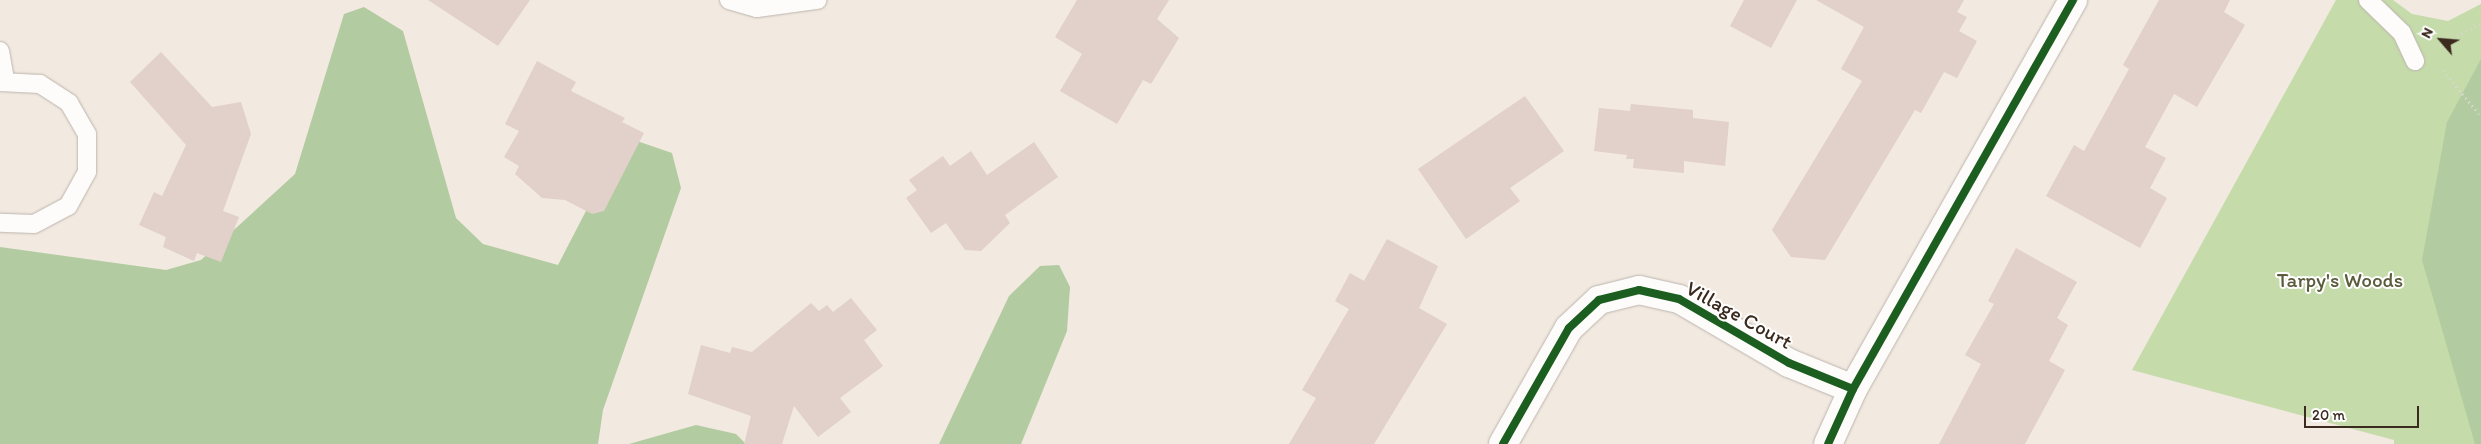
<!DOCTYPE html>
<style>
body{margin:0}
#map{position:relative;width:2481px;height:444px;overflow:hidden;background:#f2e9e0;font-family:Itim,sans-serif}
div>[style]{position:absolute}
.green>*{inset:0;background:#c5dbaa}
.forest>*{inset:0;background:#b3cba1}
.building>*{inset:0;background:#e2d0ca}
.path>*{height:3px;margin-top:-1.5px;transform-origin:0;background:repeating-linear-gradient(90deg,#d8d5d2 0 1px,transparent 0 5px)}
.roads{filter:drop-shadow(0 0 1px #bcb5ae) drop-shadow(0 0 1px #bcb5ae)}
.lane>*{height:18px;margin:-9px;padding:0 9px;transform-origin:9px;border-radius:9px;background:#fdfcfa}
.street>*{height:28px;margin:-14px;padding:0 14px;transform-origin:14px;border-radius:14px;background:#fdfcfa}
.cycleway>*{height:8px;margin:-4px;padding:0 4px;transform-origin:4px;border-radius:4px;background:#1b5e20}
span{translate:-50% -50%;white-space:nowrap;text-align:center;line-height:1.15;-webkit-text-stroke:4px #fff;paint-order:stroke}
.park-label{font-size:21px;color:#5a5c3b}
.street-label{font-size:21px;color:#3b2a1e}
.north{position:absolute;left:2416px;top:15px;width:50px;height:50px;-webkit-text-stroke:4px #fff;paint-order:stroke;rotate:297deg;font-size:14px;font-weight:700;line-height:20px;text-align:center;color:#3b2a1e}
.north::after{content:'';display:block;margin:auto;width:18px;height:22px;background:#3b2a1e;clip-path:polygon(50% 0,100% 100%,50% 72%,0 100%)}
.scale{position:absolute;left:2304px;top:406px;width:115px;height:22px;box-sizing:border-box;border:2px solid #3b2a1e;border-top:0;padding-left:6px;font-size:15px;line-height:18px;white-space:nowrap;color:#3b2a1e;-webkit-text-stroke:4px #fff;paint-order:stroke}
</style>
<div id="map">
<div class="green">
<div style="clip-path:polygon(2336px 0,2393px 0,2412px 14px,2448px 21px,2481px 4px,2481px 444px,2394px 444px,2394px 440px,2132px 370px)"></div>
</div>
<div class="forest">
<div style="clip-path:polygon(364px 7px,403px 31px,456px 218px,483px 244px,558px 265px,616px 153px,637px 141px,672px 153px,681px 188px,603px 410px,598px 444px,0 444px,0 247px,166px 270px,201px 260px,295px 174px,344px 14px)"></div>
<div style="clip-path:polygon(2481px 59px,2481px 444px,2475px 444px,2422px 260px,2447px 122px)"></div>
<div style="clip-path:polygon(1059px 265px,1070px 287px,1067px 331px,1021px 444px,939px 444px,1009px 296px,1040px 266px)"></div>
<div style="clip-path:polygon(696px 425px,736px 434px,746px 444px,629px 444px)"></div>
</div>
<div class="building">
<div style="clip-path:polygon(428px 0,530px 0,498px 46px)"></div>
<div style="clip-path:polygon(1077px 0,1169px 0,1157px 19px,1179px 38px,1151px 84px,1143px 80px,1117px 124px,1060px 91px,1082px 54px,1055px 37px)"></div>
<div style="clip-path:polygon(1744px 0,1797px 0,1771px 48px,1730px 26px)"></div>
<div style="clip-path:polygon(1816px 0,1964px 0,1957px 12px,1967px 17px,1959px 31px,1977px 41px,1957px 78px,1944px 72px,1921px 113px,1915px 110px,1825px 260px,1791px 257px,1772px 230px,1862px 81px,1841px 69px,1864px 27px)"></div>
<div style="clip-path:polygon(2159px 0,2230px 0,2224px 12px,2245px 25px,2197px 107px,2174px 94px,2145px 147px,2166px 158px,2150px 188px,2167px 198px,2140px 248px,2046px 196px,2074px 145px,2084px 151px,2129px 69px,2123px 65px)"></div>
<div style="clip-path:polygon(161px 52px,212px 107px,241px 102px,251px 134px,223px 211px,239px 217px,221px 262px,197px 253px,194px 261px,163px 247px,166px 237px,139px 225px,154px 192px,162px 196px,186px 145px,130px 82px)"></div>
<div style="clip-path:polygon(537px 61px,576px 82px,571px 91px,625px 118px,622px 122px,644px 133px,604px 211px,592px 214px,565px 200px,542px 198px,515px 174px,519px 166px,504px 157px,519px 131px,505px 124px)"></div>
<div style="clip-path:polygon(1525px 96px,1564px 151px,1510px 188px,1520px 201px,1466px 239px,1418px 169px)"></div>
<div style="clip-path:polygon(1631px 104px,1693px 110px,1693px 118px,1729px 122px,1725px 166px,1684px 161px,1684px 173px,1633px 168px,1634px 159px,1626px 159px,1627px 155px,1594px 151px,1599px 108px,1630px 111px)"></div>
<div style="clip-path:polygon(1034px 142px,1058px 177px,1005px 215px,1010px 223px,981px 251px,965px 250px,946px 223px,931px 233px,906px 198px,917px 190px,909px 180px,943px 156px,950px 166px,971px 151px,987px 175px)"></div>
<div style="clip-path:polygon(1387px 239px,1438px 266px,1419px 308px,1447px 324px,1374px 444px,1289px 444px,1316px 398px,1302px 390px,1349px 309px,1335px 301px,1350px 273px,1364px 281px)"></div>
<div style="clip-path:polygon(2016px 248px,2077px 282px,2057px 318px,2068px 325px,2049px 361px,2065px 370px,2025px 444px,1939px 444px,1981px 364px,1965px 355px,1994px 304px,1988px 301px)"></div>
<div style="clip-path:polygon(851px 298px,877px 330px,864px 340px,883px 366px,840px 398px,851px 412px,818px 437px,794px 406px,782px 444px,744px 444px,751px 416px,688px 394px,701px 345px,730px 353px,732px 347px,752px 352px,811px 303px,819px 311px,827px 305px,833px 312px)"></div>
</div>
<div class="path">
<div style="left:2440px;top:46px;width:47px;rotate:-29.3deg"></div>
<div style="left:2443px;top:71px;width:59px;rotate:49.8deg"></div>
</div>
<div class="roads">
<div class="lane">
<div style="left:729px;top:0;width:29px;rotate:16deg"></div>
<div style="left:757px;top:8px;width:61px;rotate:-7.6deg"></div>
<div style="left:2368px;top:0;width:47px;rotate:44.1deg"></div>
<div style="left:2402px;top:33px;width:31px;rotate:65deg"></div>
<div style="left:0;top:51px;width:28px;rotate:80deg"></div>
<div style="left:0;top:82px;width:40px;rotate:2.9deg"></div>
<div style="left:40px;top:84px;width:35px;rotate:33deg"></div>
<div style="left:69px;top:103px;width:36px;rotate:60deg"></div>
<div style="left:87px;top:134px;width:38px;rotate:90deg"></div>
<div style="left:87px;top:172px;width:39px;rotate:119deg"></div>
<div style="left:68px;top:206px;width:38px;rotate:152deg"></div>
<div style="left:34px;top:224px;width:34px;rotate:-178deg"></div>
</div>
<div class="street">
<div style="left:1853px;top:389px;width:447px;rotate:-60.5deg"></div>
<div style="left:1503px;top:444px;width:133px;rotate:-60.4deg"></div>
<div style="left:1569px;top:328px;width:41px;rotate:-43deg"></div>
<div style="left:1599px;top:300px;width:41px;rotate:-14deg"></div>
<div style="left:1639px;top:290px;width:41px;rotate:12.7deg"></div>
<div style="left:1679px;top:299px;width:127px;rotate:30.2deg"></div>
<div style="left:1789px;top:363px;width:69px;rotate:22.1deg"></div>
<div style="left:1853px;top:389px;width:60px;rotate:114.4deg"></div>
</div>
</div>
<div class="cycleway">
<div style="left:1853px;top:389px;width:447px;rotate:-60.5deg"></div>
<div style="left:1503px;top:444px;width:133px;rotate:-60.4deg"></div>
<div style="left:1569px;top:328px;width:41px;rotate:-43deg"></div>
<div style="left:1599px;top:300px;width:41px;rotate:-14deg"></div>
<div style="left:1639px;top:290px;width:41px;rotate:12.7deg"></div>
<div style="left:1679px;top:299px;width:127px;rotate:30.2deg"></div>
<div style="left:1789px;top:363px;width:69px;rotate:22.1deg"></div>
<div style="left:1853px;top:389px;width:60px;rotate:114.4deg"></div>
</div>
<div class="park-label">
<span style="left:2340px;top:280px">Tarpy's Woods</span>
</div>
<div class="street-label">
<span style="left:1739px;top:315px;rotate:29deg">Village Court</span>
</div>
<div class="north">N</div>
<div class="scale">20 m</div>
</div>
